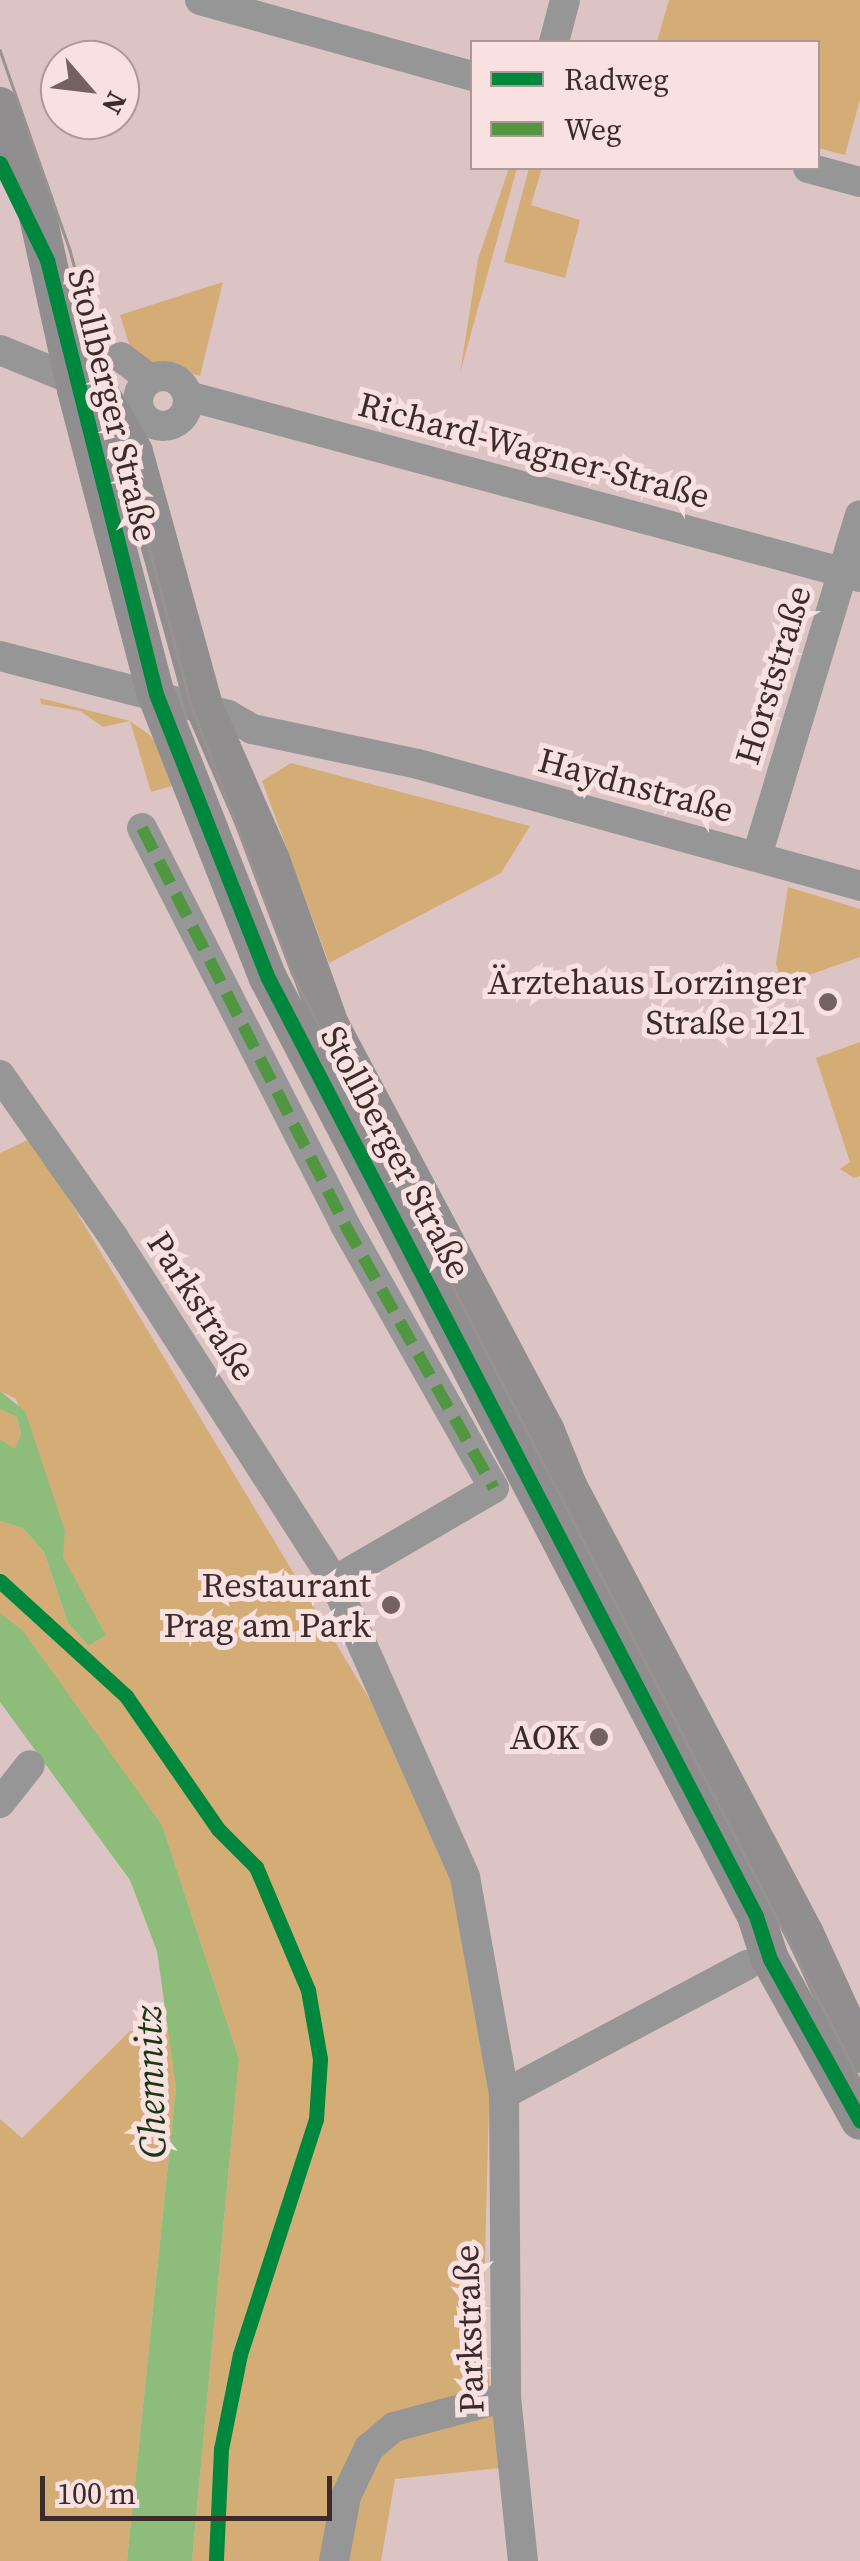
<!DOCTYPE html>
<meta charset="utf-8">
<style>
body{margin:0}
#map{position:relative;width:860px;height:2561px;overflow:hidden;background:#dcc4c4;font-family:"Source Serif 4",serif}
div>[style]{position:absolute}
.green>*{inset:0;background:#d4ad76}
.water>*{inset:0;background:#8ebc7b}
.minor>*{height:30px;margin:-15px;padding:0 15px;transform-origin:15px;border-radius:15px;background:#979696}
.minor>.ring{margin:-15px;padding:0;box-sizing:content-box;background:none;border:30px solid #979696;border-radius:50%}
.major>*{height:38px;margin:-19px;padding:0 19px;transform-origin:19px;border-radius:19px;background:#918e8f}
.tram>*{height:2.5px;margin:-1.25px;padding:0 1.25px;transform-origin:1.25px;border-radius:1.25px;background:#9a9191}
.quiet>*{height:12px;margin-top:-6px;transform-origin:0;background:repeating-linear-gradient(90deg,#519640 0 25px,transparent 0 37px)}
.cycleway>*{height:15px;margin:-7.5px;padding:0 7.5px;transform-origin:7.5px;border-radius:7.5px;background:#00873e}
.dots>*{width:28px;height:28px;translate:-50% -50%;box-sizing:border-box;border:5px solid #f8e1e0;border-radius:50%}
span{translate:-50% -50%;white-space:nowrap;text-align:center;line-height:1.15;-webkit-text-stroke:10px #f8e1e0;paint-order:stroke}
.street-label{font-size:35px;color:#3c2b2b}
.poi-label{font-size:35px;color:#3c2b2b}
.right{translate:-100% -50%;text-align:right}
.water-label{font-size:38px;color:#193713;font-style:italic}
.legend{position:absolute;left:470px;top:40px;width:350px;height:130px;box-sizing:border-box;background:#f8e1e0;border:2px solid #ad9898;margin:0;padding:12px 18px;list-style:none;font-size:30px;color:#3c2b2b}
.legend li{display:flex;align-items:center;gap:20px;height:50px}
.legend b{width:50px;border:2px solid #ad9898}
.north{position:absolute;left:40px;top:40px;width:100px;height:100px;box-sizing:border-box;background:#f8e1e0;border:2px solid #ad9898;border-radius:50%;rotate:118deg;font-size:28px;font-weight:700;line-height:40px;text-align:center;color:#3c2b2b}
.north::after{content:'';display:block;margin:auto;width:35px;height:45px;background:#746161;clip-path:polygon(50% 0,100% 100%,50% 72%,0 100%)}
.scale{position:absolute;left:40px;top:2476px;width:292px;height:45px;box-sizing:border-box;border:5px solid #3c2b2b;border-top:0;padding-left:12px;font-size:30px;line-height:35px;white-space:nowrap;color:#3c2b2b;-webkit-text-stroke:8px #f8e1e0;paint-order:stroke}
</style>
<div id="map">
<div class="green">
<div style="clip-path:polygon(669px 0,860px 0,860px 100px,845px 155px,818px 148px,818px 42px,657px 41px)"></div>
<div style="clip-path:polygon(509px 168px,517px 168px,460px 373px,478px 259px)"></div>
<div style="clip-path:polygon(529px 168px,542px 168px,531px 205px,580px 220px,565px 278px,504px 262px)"></div>
<div style="clip-path:polygon(223px 282px,200px 376px,145px 361px,130px 347px,120px 315px)"></div>
<div style="clip-path:polygon(40px 698px,130px 721px,151px 736px,182px 783px,151px 792px,130px 721px,103px 727px,80px 711px,41px 704px)"></div>
<div style="clip-path:polygon(291px 763px,530px 826px,501px 873px,329px 963px,262px 781px)"></div>
<div style="clip-path:polygon(788px 887px,860px 909px,860px 957px,789px 982px,780px 977px,776px 964px)"></div>
<div style="clip-path:polygon(860px 1042px,860px 1176px,854px 1178px,840px 1169px,850px 1162px,816px 1058px)"></div>
<div style="clip-path:polygon(32px 1138px,462px 1853px,492px 1993px,483px 2333px,501px 2468px,395px 2479px,381px 2561px,192px 2561px,239px 2059px,162px 1825px,0 1614px,0 1521px,23px 1528px,44px 1552px,68px 1623px,89px 1646px,106px 1635px,62px 1557px,65px 1531px,16px 1399px,0 1391px,0 1153px)"></div>
<div style="clip-path:polygon(0 1409px,17px 1417px,21px 1434px,15px 1450px,0 1439px)"></div>
<div style="clip-path:polygon(172px 2030px,176px 2087px,127px 2561px,0 2561px,0 2119px,22px 2138px,130px 2031px)"></div>
</div>
<div class="water">
<div style="clip-path:polygon(0 1391px,25px 1411px,65px 1531px,63px 1557px,106px 1635px,89px 1646px,68px 1623px,44px 1552px,23px 1528px,0 1521px,0 1439px,15px 1449px,21px 1434px,17px 1417px,0 1409px)"></div>
<div style="clip-path:polygon(0 1613px,23px 1631px,162px 1825px,239px 2059px,192px 2561px,127px 2561px,176px 2087px,157px 1951px,130px 1880px,0 1702px)"></div>
</div>
<div class="minor">
<div style="left:200px;top:0;width:282px;rotate:15.6deg"></div>
<div style="left:554px;top:42px;width:43px;rotate:-75.3deg"></div>
<div style="left:808px;top:168px;width:54px;rotate:15.1deg"></div>
<div style="left:0;top:350px;width:79px;rotate:22.3deg"></div>
<div style="left:121px;top:357px;width:36px;rotate:37deg"></div>
<div class="ring" style="left:138px;top:376px;width:20px;height:20px"></div>
<div style="left:188px;top:396px;width:696px;rotate:15.07deg"></div>
<div style="left:0;top:656px;width:236px;rotate:14.5deg"></div>
<div style="left:228px;top:715px;width:28px;rotate:30deg"></div>
<div style="left:252px;top:729px;width:170px;rotate:11.9deg"></div>
<div style="left:418px;top:764px;width:459px;rotate:15.4deg"></div>
<div style="left:142px;top:828px;width:446px;rotate:62.9deg"></div>
<div style="left:345px;top:1225px;width:302px;rotate:60.5deg"></div>
<div style="left:494px;top:1488px;width:185px;rotate:149.8deg"></div>
<div style="left:757px;top:856px;width:356px;rotate:-73.2deg"></div>
<div style="left:0;top:1075px;width:199px;rotate:55deg"></div>
<div style="left:114px;top:1238px;width:407px;rotate:57.3deg"></div>
<div style="left:334px;top:1581px;width:324px;rotate:66.1deg"></div>
<div style="left:465px;top:1877px;width:220px;rotate:79.8deg"></div>
<div style="left:504px;top:2094px;width:303px;rotate:89.6deg"></div>
<div style="left:506px;top:2397px;width:165px;rotate:84.1deg"></div>
<div style="left:0;top:1803px;width:48px;rotate:-51.7deg"></div>
<div style="left:504px;top:2094px;width:275px;rotate:-28deg"></div>
<div style="left:334px;top:2561px;width:66px;rotate:-79.5deg"></div>
<div style="left:346px;top:2496px;width:53px;rotate:-64.4deg"></div>
<div style="left:369px;top:2448px;width:33px;rotate:-40deg"></div>
<div style="left:394px;top:2427px;width:116px;rotate:-15deg"></div>
</div>
<div class="major">
<div style="left:0;top:106px;width:103px;rotate:70.2deg"></div>
<div style="left:35px;top:203px;width:191px;rotate:77.6deg"></div>
<div style="left:76px;top:390px;width:314px;rotate:75.3deg"></div>
<div style="left:156px;top:694px;width:305px;rotate:68.5deg"></div>
<div style="left:268px;top:978px;width:1057px;rotate:62.51deg"></div>
<div style="left:756px;top:1916px;width:45px;rotate:72deg"></div>
<div style="left:770px;top:1959px;width:185px;rotate:60.9deg"></div>
<div style="left:78px;top:355px;width:112px;rotate:60deg"></div>
<div style="left:134px;top:452px;width:267px;rotate:74.6deg"></div>
<div style="left:205px;top:709px;width:165px;rotate:66.4deg"></div>
<div style="left:271px;top:860px;width:175px;rotate:70.3deg"></div>
<div style="left:330px;top:1025px;width:458px;rotate:62deg"></div>
<div style="left:545px;top:1429px;width:64px;rotate:67.9deg"></div>
<div style="left:569px;top:1488px;width:505px;rotate:62.11deg"></div>
<div style="left:805px;top:1934px;width:132px;rotate:65.4deg"></div>
</div>
<div class="tram">
<div style="left:0;top:50px;width:212px;rotate:70.7deg"></div>
<div style="left:70px;top:250px;width:470px;rotate:75.1deg"></div>
<div style="left:191px;top:704px;width:287px;rotate:69.4deg"></div>
<div style="left:292px;top:973px;width:1244px;rotate:62.84deg"></div>
</div>
<div class="quiet">
<div style="left:142px;top:828px;width:446px;rotate:62.9deg"></div>
<div style="left:345px;top:1225px;width:302px;rotate:60.5deg"></div>
</div>
<div class="cycleway">
<div style="left:0;top:163px;width:108px;rotate:64.1deg"></div>
<div style="left:47px;top:260px;width:447px;rotate:75.9deg"></div>
<div style="left:156px;top:694px;width:305px;rotate:68.5deg"></div>
<div style="left:268px;top:978px;width:1057px;rotate:62.51deg"></div>
<div style="left:756px;top:1916px;width:45px;rotate:72deg"></div>
<div style="left:770px;top:1959px;width:185px;rotate:60.9deg"></div>
<div style="left:0;top:1581px;width:171px;rotate:42.4deg"></div>
<div style="left:126px;top:1696px;width:162px;rotate:55.3deg"></div>
<div style="left:218px;top:1829px;width:54px;rotate:45deg"></div>
<div style="left:256px;top:1867px;width:134px;rotate:67.1deg"></div>
<div style="left:308px;top:1990px;width:70px;rotate:80.1deg"></div>
<div style="left:320px;top:2059px;width:60px;rotate:93.8deg"></div>
<div style="left:316px;top:2119px;width:247px;rotate:107.9deg"></div>
<div style="left:240px;top:2354px;width:97px;rotate:101.3deg"></div>
<div style="left:221px;top:2449px;width:112px;rotate:92.6deg"></div>
</div>
<div class="dots">
<div style="left:828px;top:1002px;background:#746161"></div>
<div style="left:391px;top:1605px;background:#746161"></div>
<div style="left:599px;top:1737px;background:#746161"></div>
</div>
<div class="street-label">
<span style="left:113px;top:405px;rotate:76deg">Stollberger Straße</span>
<span style="left:534px;top:450px;rotate:15deg">Richard-Wagner-Straße</span>
<span style="left:773px;top:675px;rotate:-73deg">Horststraße</span>
<span style="left:636px;top:785px;rotate:15deg">Haydnstraße</span>
<span style="left:396px;top:1152px;rotate:62deg">Stollberger Straße</span>
<span style="left:202px;top:1306px;rotate:57deg">Parkstraße</span>
<span style="left:469px;top:2329px;rotate:-92deg">Parkstraße</span>
</div>
<div class="poi-label">
<span class="right" style="left:806px;top:1002px">Ärztehaus Lorzinger<br>Straße 121</span>
<span class="right" style="left:371px;top:1605px">Restaurant<br>Prag am Park</span>
<span class="right" style="left:579px;top:1737px">AOK</span>
</div>
<div class="water-label">
<span style="left:151px;top:2082px;rotate:-92deg">Chemnitz</span>
</div>
<ul class="legend">
<li><b style="height:12px;background:#00873e"></b>Radweg</li>
<li><b style="height:12px;background:#519640"></b>Weg</li>
</ul>
<div class="north">N</div>
<div class="scale">100 m</div>
</div>
